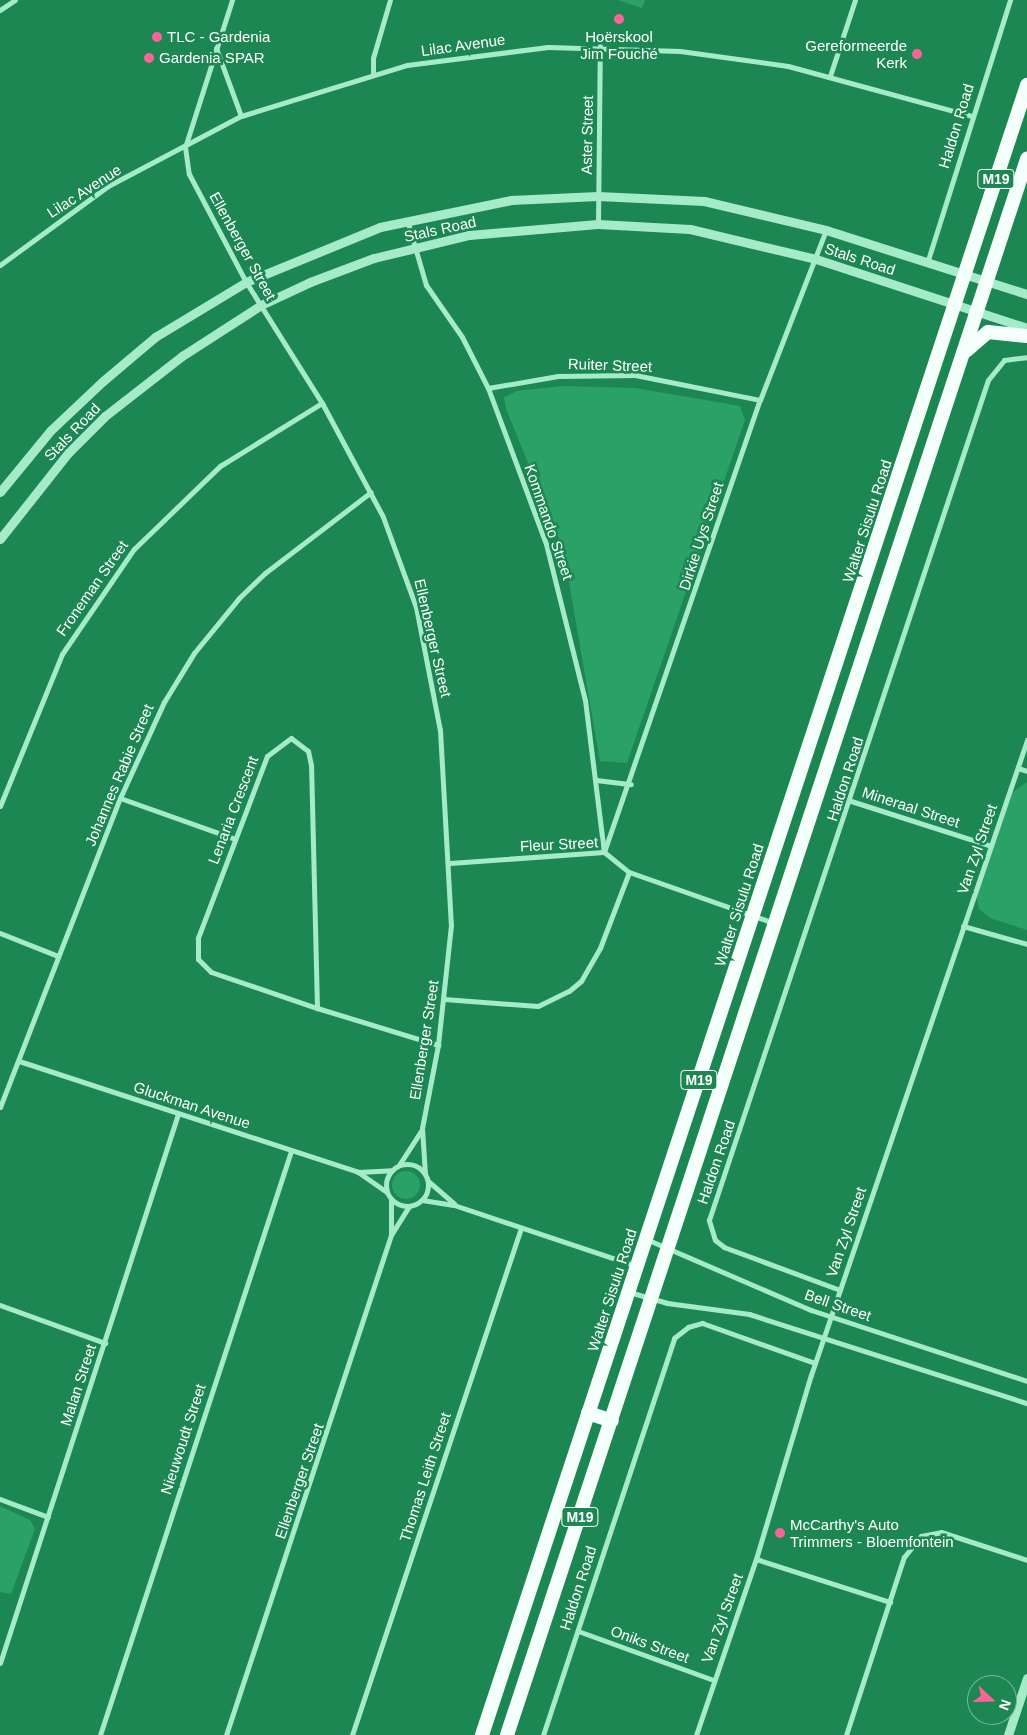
<!DOCTYPE html>
<meta charset="utf-8">
<style>
body{margin:0}
#map{position:relative;width:1027px;height:1735px;overflow:hidden;background:#1d8754;font-family:Helvetica,sans-serif}
div>[style]{position:absolute}
.green>*{inset:0;background:#2aa167}
.round{border-radius:50%}
.minor>*{height:5px;margin:-2.5px;padding:0 2.5px;transform-origin:2.5px;border-radius:2.5px;background:#a6ebc9}
.minor>.ring{margin:-2.5px;padding:0;box-sizing:content-box;background:none;border:5px solid #a6ebc9;border-radius:50%}
.tertiary>*{height:9px;margin:-4.5px;padding:0 4.5px;transform-origin:4.5px;border-radius:4.5px;background:#a6ebc9}
.trunk>*{height:14px;margin:-7px;padding:0 7px;transform-origin:7px;border-radius:7px;background:#f4fefa}
.dots>*{width:14px;height:14px;translate:-50% -50%;box-sizing:border-box;border:2px solid #1d8754;border-radius:50%}
span{translate:-50% -50%;white-space:nowrap;text-align:center;line-height:1.15;-webkit-text-stroke:5px #1d8754;paint-order:stroke}
.shield-label span{padding:1px 4px;background:#1d8754;border:1px solid;border-radius:4px;-webkit-text-stroke-width:0}
.shield-label{font-size:14px;color:#fff;font-weight:700}
.poi-label{font-size:15px;color:#fff}
.left{translate:0 -50%;text-align:left}
.right{translate:-100% -50%;text-align:right}
.street-label{font-size:15px;color:#fff}
.north{position:absolute;left:967px;top:1675px;width:50px;height:50px;box-sizing:border-box;background:#1d8754;border:1px solid #77b798;border-radius:50%;rotate:111deg;font-size:14px;font-weight:700;line-height:20px;text-align:center;color:#fff}
.north::after{content:'';display:block;margin:auto;width:18px;height:22px;background:#fa6496;clip-path:polygon(50% 0,100% 100%,50% 72%,0 100%)}
</style>
<div id="map">
<div class="green">
<div style="clip-path:polygon(618px 0,645px 0,642px 8px)"></div>
<div style="clip-path:polygon(563px 386px,635px 388px,740px 406px,745px 420px,627px 763px,600px 761px,563px 548px,506px 409px,504px 397px,517px 391px)"></div>
<div style="clip-path:polygon(1027px 782px,1027px 930px,990px 918px,979px 909px,976px 895px,1012px 793px)"></div>
<div class="round" style="left:392px;top:1171px;width:28px;height:28px"></div>
<div style="clip-path:polygon(0 1506px,30px 1520px,35px 1529px,11px 1594px,0 1592px)"></div>
</div>
<div class="minor">
<div style="left:232px;top:0;width:154px;rotate:107.7deg"></div>
<div style="left:185px;top:147px;width:27px;rotate:82deg"></div>
<div style="left:189px;top:174px;width:122px;rotate:62.2deg"></div>
<div style="left:246px;top:282px;width:143px;rotate:57.9deg"></div>
<div style="left:322px;top:403px;width:129px;rotate:61.8deg"></div>
<div style="left:383px;top:517px;width:96px;rotate:69.9deg"></div>
<div style="left:416px;top:607px;width:125px;rotate:79deg"></div>
<div style="left:440px;top:730px;width:195px;rotate:86.8deg"></div>
<div style="left:451px;top:925px;width:121px;rotate:96.2deg"></div>
<div style="left:438px;top:1045px;width:85px;rotate:100.9deg"></div>
<div style="left:422px;top:1128px;width:46px;rotate:86.3deg"></div>
<div style="left:0;top:10px;width:18px;rotate:-34deg"></div>
<div style="left:216px;top:48px;width:72px;rotate:69.8deg"></div>
<div style="left:373px;top:72px;width:14px;rotate:-90deg"></div>
<div style="left:373px;top:58px;width:60px;rotate:-73.7deg"></div>
<div style="left:830px;top:76px;width:80px;rotate:-71.8deg"></div>
<div style="left:407px;top:220px;width:68px;rotate:73.7deg"></div>
<div style="left:426px;top:285px;width:63px;rotate:55.3deg"></div>
<div style="left:462px;top:337px;width:57px;rotate:63deg"></div>
<div style="left:488px;top:388px;width:166px;rotate:69.6deg"></div>
<div style="left:546px;top:544px;width:161px;rotate:76deg"></div>
<div style="left:585px;top:700px;width:153px;rotate:82.9deg"></div>
<div style="left:604px;top:852px;width:32px;rotate:39deg"></div>
<div style="left:629px;top:872px;width:154px;rotate:19.4deg"></div>
<div style="left:598px;top:224px;width:178px;rotate:-89.4deg"></div>
<div style="left:928px;top:260px;width:273px;rotate:-72.5deg"></div>
<div style="left:0;top:265px;width:134px;rotate:-36.2deg"></div>
<div style="left:108px;top:186px;width:150px;rotate:-27.8deg"></div>
<div style="left:241px;top:116px;width:174px;rotate:-17.1deg"></div>
<div style="left:407px;top:65px;width:142px;rotate:-7.3deg"></div>
<div style="left:548px;top:47px;width:132px;rotate:1.7deg"></div>
<div style="left:680px;top:51px;width:109px;rotate:7.9deg"></div>
<div style="left:788px;top:66px;width:191px;rotate:15.2deg"></div>
<div style="left:488px;top:388px;width:71px;rotate:-9.7deg"></div>
<div style="left:558px;top:376px;width:77px;rotate:-0.7deg"></div>
<div style="left:635px;top:375px;width:127px;rotate:11.3deg"></div>
<div style="left:1018px;top:768px;width:9px;rotate:18deg"></div>
<div style="left:596px;top:780px;width:35px;rotate:7deg"></div>
<div style="left:120px;top:798px;width:122px;rotate:19.6deg"></div>
<div style="left:851px;top:801px;width:147px;rotate:17.8deg"></div>
<div style="left:0;top:806px;width:164px;rotate:-67.8deg"></div>
<div style="left:62px;top:654px;width:127px;rotate:-55.6deg"></div>
<div style="left:134px;top:549px;width:120px;rotate:-44deg"></div>
<div style="left:220px;top:466px;width:120px;rotate:-31.7deg"></div>
<div style="left:604px;top:852px;width:478px;rotate:-71deg"></div>
<div style="left:760px;top:400px;width:182px;rotate:-68.8deg"></div>
<div style="left:450px;top:863px;width:154px;rotate:-4.1deg"></div>
<div style="left:963px;top:926px;width:66px;rotate:15.7deg"></div>
<div style="left:0;top:933px;width:62px;rotate:21.6deg"></div>
<div style="left:444px;top:999px;width:94px;rotate:4.3deg"></div>
<div style="left:538px;top:1006px;width:34px;rotate:-26deg"></div>
<div style="left:569px;top:991px;width:16px;rotate:-40deg"></div>
<div style="left:581px;top:981px;width:38px;rotate:-60deg"></div>
<div style="left:600px;top:948px;width:81px;rotate:-69.1deg"></div>
<div style="left:317px;top:1008px;width:243px;rotate:-91.4deg"></div>
<div style="left:311px;top:765px;width:14px;rotate:-102deg"></div>
<div style="left:308px;top:751px;width:21px;rotate:-143deg"></div>
<div style="left:291px;top:738px;width:30px;rotate:143deg"></div>
<div style="left:267px;top:756px;width:195px;rotate:110.8deg"></div>
<div style="left:198px;top:938px;width:21px;rotate:90deg"></div>
<div style="left:198px;top:959px;width:18px;rotate:45deg"></div>
<div style="left:211px;top:972px;width:112px;rotate:18.8deg"></div>
<div style="left:317px;top:1008px;width:127px;rotate:17deg"></div>
<div style="left:19px;top:1061px;width:357px;rotate:18.1deg"></div>
<div style="left:358px;top:1172px;width:35px;rotate:35deg"></div>
<div style="left:0;top:1107px;width:331px;rotate:-68.8deg"></div>
<div style="left:120px;top:798px;width:106px;rotate:-65.4deg"></div>
<div style="left:164px;top:702px;width:57px;rotate:-58.5deg"></div>
<div style="left:194px;top:653px;width:71px;rotate:-50.7deg"></div>
<div style="left:239px;top:598px;width:36px;rotate:-44deg"></div>
<div style="left:265px;top:573px;width:133px;rotate:-37.4deg"></div>
<div class="ring" style="left:386px;top:1164px;width:37px;height:37px"></div>
<div style="left:399px;top:1165px;width:40px;rotate:-57.1deg"></div>
<div style="left:358px;top:1172px;width:34px;rotate:-3deg"></div>
<div style="left:428px;top:1181px;width:35px;rotate:41deg"></div>
<div style="left:422px;top:1200px;width:32px;rotate:9deg"></div>
<div style="left:454px;top:1205px;width:192px;rotate:18.5deg"></div>
<div style="left:391px;top:1234px;width:34px;rotate:-90deg"></div>
<div style="left:646px;top:1239px;width:180px;rotate:23.3deg"></div>
<div style="left:811px;top:1310px;width:227px;rotate:18.2deg"></div>
<div style="left:840px;top:1290px;width:124px;rotate:-159.7deg"></div>
<div style="left:724px;top:1247px;width:11px;rotate:-142deg"></div>
<div style="left:715px;top:1240px;width:21px;rotate:-107deg"></div>
<div style="left:709px;top:1220px;width:885px;rotate:-71.63deg"></div>
<div style="left:988px;top:380px;width:26px;rotate:-51deg"></div>
<div style="left:1004px;top:360px;width:23px;rotate:-7deg"></div>
<div style="left:629px;top:1292px;width:40px;rotate:16deg"></div>
<div style="left:667px;top:1303px;width:83px;rotate:7.6deg"></div>
<div style="left:749px;top:1314px;width:292px;rotate:17.8deg"></div>
<div style="left:0;top:1305px;width:112px;rotate:19.9deg"></div>
<div style="left:0;top:1499px;width:51px;rotate:20.6deg"></div>
<div style="left:756px;top:1559px;width:141px;rotate:17.8deg"></div>
<div style="left:578px;top:1631px;width:144px;rotate:19.9deg"></div>
<div style="left:0;top:1663px;width:577px;rotate:-72.04deg"></div>
<div style="left:100px;top:1735px;width:614px;rotate:-71.89deg"></div>
<div style="left:226px;top:1735px;width:527px;rotate:-71.74deg"></div>
<div style="left:391px;top:1235px;width:34px;rotate:-58deg"></div>
<div style="left:352px;top:1735px;width:534px;rotate:-71.57deg"></div>
<div style="left:543px;top:1735px;width:418px;rotate:-71.7deg"></div>
<div style="left:674px;top:1338px;width:18px;rotate:-38deg"></div>
<div style="left:688px;top:1327px;width:15px;rotate:-16deg"></div>
<div style="left:702px;top:1323px;width:120px;rotate:19.5deg"></div>
<div style="left:696px;top:1735px;width:186px;rotate:-71.2deg"></div>
<div style="left:756px;top:1559px;width:192px;rotate:-73.4deg"></div>
<div style="left:811px;top:1375px;width:671px;rotate:-71.21deg"></div>
<div style="left:846px;top:1735px;width:187px;rotate:-72deg"></div>
<div style="left:904px;top:1557px;width:27px;rotate:-51deg"></div>
<div style="left:921px;top:1536px;width:20px;rotate:-11deg"></div>
<div style="left:941px;top:1532px;width:90px;rotate:18deg"></div>
</div>
<div class="tertiary">
<div style="left:0;top:492px;width:80px;rotate:-50.6deg"></div>
<div style="left:51px;top:430px;width:71px;rotate:-43.3deg"></div>
<div style="left:103px;top:381px;width:68px;rotate:-40.2deg"></div>
<div style="left:155px;top:337px;width:106px;rotate:-31.1deg"></div>
<div style="left:246px;top:282px;width:145px;rotate:-22.3deg"></div>
<div style="left:380px;top:227px;width:134px;rotate:-11.6deg"></div>
<div style="left:511px;top:200px;width:87px;rotate:-2.6deg"></div>
<div style="left:598px;top:196px;width:106px;rotate:2.7deg"></div>
<div style="left:704px;top:201px;width:125px;rotate:13.4deg"></div>
<div style="left:826px;top:230px;width:211px;rotate:17.7deg"></div>
<div style="left:0;top:539px;width:110px;rotate:-51.7deg"></div>
<div style="left:68px;top:453px;width:52px;rotate:-45deg"></div>
<div style="left:105px;top:416px;width:98px;rotate:-37.9deg"></div>
<div style="left:182px;top:356px;width:94px;rotate:-32.8deg"></div>
<div style="left:261px;top:305px;width:54px;rotate:-25.1deg"></div>
<div style="left:310px;top:282px;width:68px;rotate:-20.6deg"></div>
<div style="left:374px;top:258px;width:98px;rotate:-13.6deg"></div>
<div style="left:469px;top:235px;width:129px;rotate:-4.9deg"></div>
<div style="left:598px;top:224px;width:92px;rotate:3.1deg"></div>
<div style="left:690px;top:229px;width:130px;rotate:13.4deg"></div>
<div style="left:816px;top:259px;width:222px;rotate:18.1deg"></div>
<div style="left:1008px;top:1735px;width:60px;rotate:-71.6deg"></div>
</div>
<div class="trunk">
<div style="left:966px;top:351px;width:29px;rotate:-41deg"></div>
<div style="left:988px;top:332px;width:39px;rotate:6deg"></div>
<div style="left:588px;top:1413px;width:25px;rotate:18deg"></div>
<div style="left:482px;top:1735px;width:1738px;rotate:-71.72deg"></div>
<div style="left:507px;top:1735px;width:1660px;rotate:-71.74deg"></div>
</div>
<div class="dots">
<div style="left:619px;top:19px;background:#fa6496"></div>
<div style="left:157px;top:37px;background:#fa6496"></div>
<div style="left:917px;top:54px;background:#fa6496"></div>
<div style="left:149px;top:58px;background:#fa6496"></div>
<div style="left:780px;top:1533px;background:#fa6496"></div>
</div>
<div class="shield-label">
<span style="left:996px;top:179px">M19</span>
<span style="left:699px;top:1080px">M19</span>
<span style="left:580px;top:1517px">M19</span>
</div>
<div class="poi-label">
<span style="left:619px;top:45px">Hoërskool<br>Jim Fouché</span>
<span class="left" style="left:167px;top:37px">TLC - Gardenia</span>
<span class="right" style="left:907px;top:54px">Gereformeerde<br>Kerk</span>
<span class="left" style="left:159px;top:58px">Gardenia SPAR</span>
<span class="left" style="left:790px;top:1533px">McCarthy's Auto<br>Trimmers - Bloemfontein</span>
</div>
<div class="street-label">
<span style="left:463px;top:45px;rotate:-8deg">Lilac Avenue</span>
<span style="left:956px;top:126px;rotate:-73deg">Haldon Road</span>
<span style="left:587px;top:135px;rotate:-89deg">Aster Street</span>
<span style="left:84px;top:191px;rotate:-33deg">Lilac Avenue</span>
<span style="left:440px;top:229px;rotate:-12deg">Stals Road</span>
<span style="left:243px;top:246px;rotate:61deg">Ellenberger Street</span>
<span style="left:860px;top:259px;rotate:18deg">Stals Road</span>
<span style="left:610px;top:365px;rotate:2deg">Ruiter Street</span>
<span style="left:72px;top:432px;rotate:-46deg">Stals Road</span>
<span style="left:867px;top:521px;rotate:-72deg">Walter Sisulu Road</span>
<span style="left:549px;top:522px;rotate:71deg">Kommando Street</span>
<span style="left:701px;top:536px;rotate:-72deg">Dirkie Uys Street</span>
<span style="left:92px;top:588px;rotate:-55deg">Froneman Street</span>
<span style="left:433px;top:638px;rotate:77deg">Ellenberger Street</span>
<span style="left:119px;top:775px;rotate:-67deg">Johannes Rabie Street</span>
<span style="left:845px;top:779px;rotate:-72deg">Haldon Road</span>
<span style="left:911px;top:807px;rotate:18deg">Mineraal Street</span>
<span style="left:233px;top:810px;rotate:-69deg">Lenaria Crescent</span>
<span style="left:559px;top:844px;rotate:-3deg">Fleur Street</span>
<span style="left:977px;top:849px;rotate:-71deg">Van Zyl Street</span>
<span style="left:739px;top:905px;rotate:-72deg">Walter Sisulu Road</span>
<span style="left:424px;top:1040px;rotate:-81deg">Ellenberger Street</span>
<span style="left:192px;top:1105px;rotate:18deg">Gluckman Avenue</span>
<span style="left:716px;top:1162px;rotate:-71deg">Haldon Road</span>
<span style="left:846px;top:1232px;rotate:-71deg">Van Zyl Street</span>
<span style="left:612px;top:1290px;rotate:-72deg">Walter Sisulu Road</span>
<span style="left:838px;top:1305px;rotate:19deg">Bell Street</span>
<span style="left:78px;top:1385px;rotate:-72deg">Malan Street</span>
<span style="left:183px;top:1439px;rotate:-72deg">Nieuwoudt Street</span>
<span style="left:425px;top:1477px;rotate:-72deg">Thomas Leith Street</span>
<span style="left:299px;top:1481px;rotate:-71deg">Ellenberger Street</span>
<span style="left:578px;top:1588px;rotate:-72deg">Haldon Road</span>
<span style="left:722px;top:1618px;rotate:-70deg">Van Zyl Street</span>
<span style="left:650px;top:1644px;rotate:20deg">Oniks Street</span>
</div>
<div class="north">N</div>
</div>
